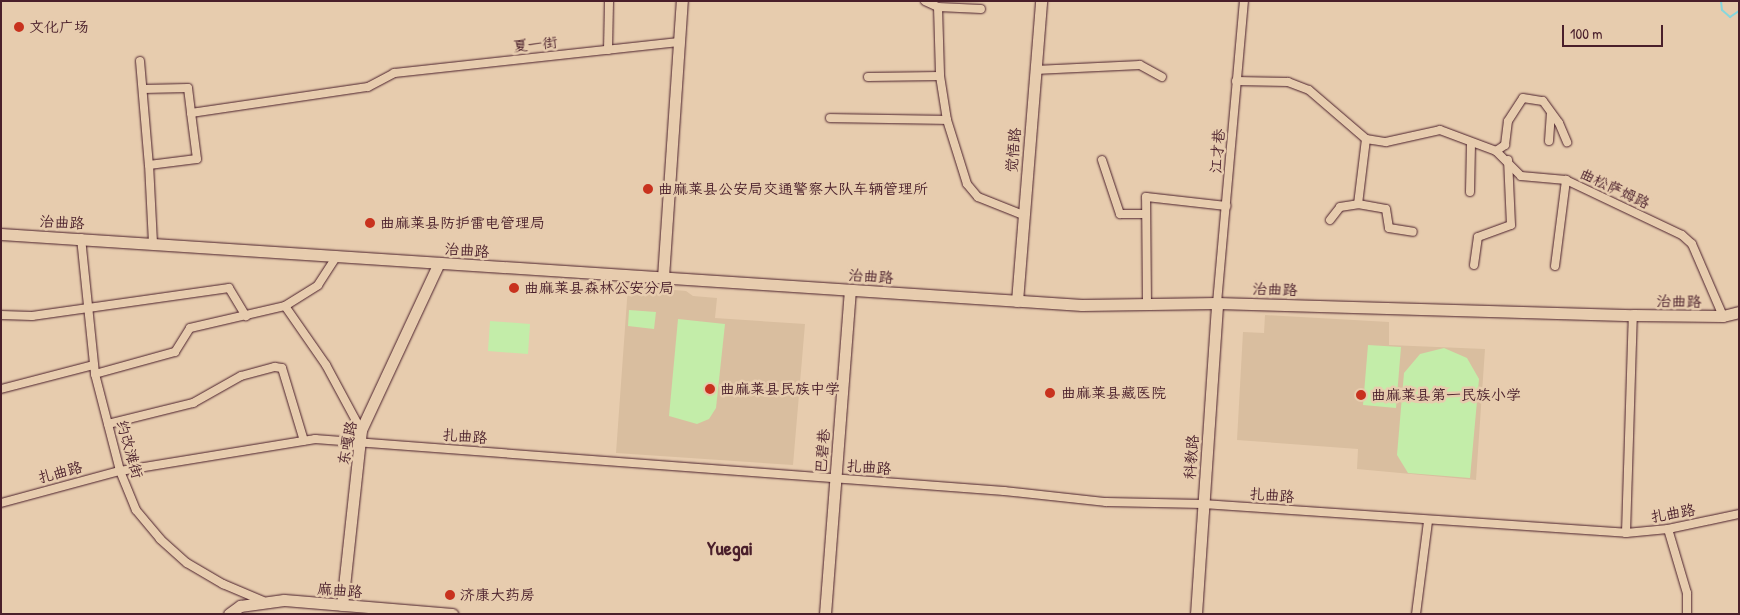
<!DOCTYPE html>
<meta charset="utf-8">
<style>
body{margin:0}
#map{position:relative;width:1740px;height:615px;overflow:hidden;background:#e7ccae;font-family:"Patrick Hand","LXGW WenKai TC",sans-serif}
div>[style]{position:absolute}
.built>*{inset:0;background:#d9be9f}
.green>*{inset:0;background:#c3eda9}
.stream>*{height:2px;margin:-1px;padding:0 1px;transform-origin:1px;border-radius:1px;background:#86d7dd}
.roads{filter:drop-shadow(0 0 1px #4a1f2b) drop-shadow(0 0 1px #4a1f2b)}
.street>*{height:8px;margin:-4px;padding:0 4px;transform-origin:4px;border-radius:4px;background:#e7ccae}
.secondary>*{height:11px;margin:-5.5px;padding:0 5.5px;transform-origin:5.5px;border-radius:5.5px;background:#e7ccae}
.dots>*{width:14px;height:14px;translate:-50% -50%;box-sizing:border-box;border:2px solid #e7ccae;border-radius:50%}
span{translate:-50% -50%;white-space:nowrap;text-align:center;line-height:1.15;-webkit-text-stroke:5px #e7ccae;paint-order:stroke}
.poi-label{font-size:15px;color:#4a1f2b}
.left{translate:0 -50%;text-align:left}
.street-label{font-size:15px;color:#4a1f2b}
.district-label{font-size:20px;color:#4a1f2b;font-weight:700}
.frame{position:absolute;inset:0;border:2px solid #4a1f2b;pointer-events:none}
.scale{position:absolute;left:1562px;top:25px;width:101px;height:22px;box-sizing:border-box;border:2px solid #4a1f2b;border-top:0;padding-left:6px;font-size:15px;line-height:18px;white-space:nowrap;color:#4a1f2b;-webkit-text-stroke:4px #e7ccae;paint-order:stroke}
</style>
<div id="map">
<div class="built">
<div style="clip-path:polygon(628px 286px,686px 291px,693px 296px,717px 298px,715px 318px,805px 324px,793px 465px,616px 453px)"></div>
<div style="clip-path:polygon(1265px 315px,1389px 322px,1389px 345px,1485px 349px,1476px 480px,1357px 469px,1358px 449px,1237px 440px,1243px 332px,1264px 333px)"></div>
</div>
<div class="green">
<div style="clip-path:polygon(629px 310px,656px 312px,654px 329px,628px 326px)"></div>
<div style="clip-path:polygon(678px 319px,725px 324px,716px 408px,709px 419px,697px 424px,669px 416px)"></div>
<div style="clip-path:polygon(490px 321px,530px 324px,528px 354px,488px 351px)"></div>
<div style="clip-path:polygon(1368px 345px,1401px 347px,1396px 408px,1363px 405px)"></div>
<div style="clip-path:polygon(1444px 348px,1467px 358px,1479px 379px,1470px 478px,1408px 473px,1397px 455px,1404px 373px,1420px 354px)"></div>
</div>
<div class="stream">
<div style="left:1721px;top:1px;width:9px;rotate:84deg"></div>
<div style="left:1722px;top:10px;width:11px;rotate:41deg"></div>
<div style="left:1730px;top:17px;width:11px;rotate:-34deg"></div>
<div style="left:1739px;top:67px;width:5px;rotate:90deg"></div>
</div>
<div class="roads">
<div class="street">
<div style="left:925px;top:1px;width:14px;rotate:25deg"></div>
<div style="left:938px;top:7px;width:69px;rotate:88.3deg"></div>
<div style="left:940px;top:76px;width:45px;rotate:81deg"></div>
<div style="left:947px;top:120px;width:67px;rotate:72.6deg"></div>
<div style="left:967px;top:184px;width:17px;rotate:50deg"></div>
<div style="left:978px;top:197px;width:48px;rotate:21.8deg"></div>
<div style="left:938px;top:7px;width:43px;rotate:2.7deg"></div>
<div style="left:608px;top:50px;width:49px;rotate:-88.8deg"></div>
<div style="left:140px;top:61px;width:104px;rotate:85.1deg"></div>
<div style="left:1035px;top:70px;width:105px;rotate:-2.7deg"></div>
<div style="left:1140px;top:65px;width:25px;rotate:29deg"></div>
<div style="left:868px;top:77px;width:72px;rotate:-0.8deg"></div>
<div style="left:1236px;top:81px;width:52px;rotate:1.1deg"></div>
<div style="left:1288px;top:82px;width:22px;rotate:21deg"></div>
<div style="left:1309px;top:90px;width:75px;rotate:40.7deg"></div>
<div style="left:1366px;top:139px;width:20px;rotate:9deg"></div>
<div style="left:1386px;top:142px;width:55px;rotate:-12.5deg"></div>
<div style="left:1440px;top:130px;width:60px;rotate:20.6deg"></div>
<div style="left:1496px;top:151px;width:35px;rotate:45deg"></div>
<div style="left:1521px;top:176px;width:45px;rotate:5.1deg"></div>
<div style="left:1566px;top:180px;width:128px;rotate:25.4deg"></div>
<div style="left:1682px;top:235px;width:13px;rotate:42deg"></div>
<div style="left:1692px;top:244px;width:78px;rotate:66.7deg"></div>
<div style="left:143px;top:89px;width:45px;rotate:-1.3deg"></div>
<div style="left:188px;top:88px;width:25px;rotate:83deg"></div>
<div style="left:830px;top:118px;width:117px;rotate:1deg"></div>
<div style="left:1366px;top:139px;width:65px;rotate:97deg"></div>
<div style="left:1358px;top:204px;width:28px;rotate:10deg"></div>
<div style="left:1386px;top:209px;width:19px;rotate:81deg"></div>
<div style="left:1389px;top:228px;width:24px;rotate:9deg"></div>
<div style="left:1549px;top:141px;width:27px;rotate:-86deg"></div>
<div style="left:1496px;top:151px;width:11px;rotate:-34deg"></div>
<div style="left:1505px;top:145px;width:24px;rotate:-83deg"></div>
<div style="left:1508px;top:121px;width:27px;rotate:-57deg"></div>
<div style="left:1523px;top:98px;width:20px;rotate:9deg"></div>
<div style="left:1543px;top:101px;width:27px;rotate:54deg"></div>
<div style="left:1559px;top:123px;width:21px;rotate:67deg"></div>
<div style="left:1102px;top:160px;width:57px;rotate:71.6deg"></div>
<div style="left:1120px;top:214px;width:26px"></div>
<div style="left:1470px;top:192px;width:49px;rotate:-88.8deg"></div>
<div style="left:1330px;top:220px;width:16px;rotate:-52deg"></div>
<div style="left:1340px;top:207px;width:18px;rotate:-9deg"></div>
<div style="left:81px;top:238px;width:137px;rotate:84.1deg"></div>
<div style="left:95px;top:374px;width:100px;rotate:75.5deg"></div>
<div style="left:120px;top:471px;width:42px;rotate:67.7deg"></div>
<div style="left:136px;top:510px;width:38px;rotate:50deg"></div>
<div style="left:160px;top:539px;width:36px;rotate:42deg"></div>
<div style="left:187px;top:563px;width:42px;rotate:30.3deg"></div>
<div style="left:223px;top:584px;width:43px;rotate:23deg"></div>
<div style="left:153px;top:243px;width:78px;rotate:-92.9deg"></div>
<div style="left:149px;top:165px;width:48px;rotate:-7.1deg"></div>
<div style="left:197px;top:159px;width:46px;rotate:-97.4deg"></div>
<div style="left:191px;top:113px;width:179px;rotate:-8.4deg"></div>
<div style="left:368px;top:87px;width:30px;rotate:-28deg"></div>
<div style="left:394px;top:73px;width:287px;rotate:-6.2deg"></div>
<div style="left:1474px;top:265px;width:28px;rotate:-82deg"></div>
<div style="left:1478px;top:237px;width:35px;rotate:-20deg"></div>
<div style="left:1511px;top:225px;width:65px;rotate:-92.6deg"></div>
<div style="left:1555px;top:266px;width:87px;rotate:-82.7deg"></div>
<div style="left:1217px;top:303px;width:303px;rotate:-84.9deg"></div>
<div style="left:1147px;top:305px;width:108px;rotate:-90.5deg"></div>
<div style="left:1146px;top:197px;width:81px;rotate:6.4deg"></div>
<div style="left:285px;top:306px;width:72px;rotate:55.2deg"></div>
<div style="left:326px;top:365px;width:74px;rotate:61.7deg"></div>
<div style="left:1px;top:315px;width:31px;rotate:2deg"></div>
<div style="left:32px;top:316px;width:199px;rotate:-8.1deg"></div>
<div style="left:229px;top:288px;width:33px;rotate:59deg"></div>
<div style="left:95px;top:374px;width:83px;rotate:-15.4deg"></div>
<div style="left:175px;top:352px;width:28px;rotate:-58deg"></div>
<div style="left:190px;top:328px;width:98px;rotate:-13deg"></div>
<div style="left:285px;top:306px;width:39px;rotate:-32deg"></div>
<div style="left:318px;top:285px;width:35px;rotate:-57deg"></div>
<div style="left:1px;top:389px;width:96px;rotate:-14.5deg"></div>
<div style="left:108px;top:424px;width:88px;rotate:-13.9deg"></div>
<div style="left:193px;top:403px;width:55px;rotate:-29.4deg"></div>
<div style="left:241px;top:376px;width:35px;rotate:-15deg"></div>
<div style="left:275px;top:367px;width:7px;rotate:8deg"></div>
<div style="left:282px;top:368px;width:76px;rotate:73.2deg"></div>
<div style="left:1px;top:503px;width:123px;rotate:-15.1deg"></div>
<div style="left:120px;top:471px;width:198px;rotate:-9.3deg"></div>
<div style="left:315px;top:439px;width:691px;rotate:4.32deg"></div>
<div style="left:1004px;top:491px;width:103px;rotate:6.2deg"></div>
<div style="left:1106px;top:502px;width:97px;rotate:1.2deg"></div>
<div style="left:1203px;top:504px;width:424px;rotate:3.9deg"></div>
<div style="left:1626px;top:533px;width:42px;rotate:-5.4deg"></div>
<div style="left:1668px;top:529px;width:73px;rotate:-11.9deg"></div>
<div style="left:1668px;top:529px;width:67px;rotate:73.5deg"></div>
<div style="left:1687px;top:593px;width:21px;rotate:90deg"></div>
<div style="left:1626px;top:533px;width:218px;rotate:-88.2deg"></div>
<div style="left:1416px;top:614px;width:94px;rotate:-82.6deg"></div>
</div>
<div class="secondary">
<div style="left:1px;top:234px;width:1083px;rotate:3.76deg"></div>
<div style="left:1082px;top:305px;width:135px;rotate:-0.8deg"></div>
<div style="left:1217px;top:303px;width:416px;rotate:1.7deg"></div>
<div style="left:1633px;top:315px;width:90px;rotate:0.6deg"></div>
<div style="left:1723px;top:316px;width:16px;rotate:-14deg"></div>
<div style="left:663px;top:277px;width:277px;rotate:-86.1deg"></div>
<div style="left:1017px;top:301px;width:301px;rotate:-85.4deg"></div>
<div style="left:342px;top:605px;width:176px;rotate:-83.8deg"></div>
<div style="left:361px;top:430px;width:184px;rotate:-65deg"></div>
<div style="left:229px;top:614px;width:14px;rotate:-36deg"></div>
<div style="left:240px;top:606px;width:44px;rotate:-7.8deg"></div>
<div style="left:284px;top:600px;width:169px;rotate:4.8deg"></div>
<div style="left:825px;top:614px;width:325px;rotate:-85.6deg"></div>
<div style="left:1196px;top:614px;width:312px;rotate:-86.1deg"></div>
</div>
</div>
<div class="dots">
<div style="left:19px;top:27px;background:#c8321e"></div>
<div style="left:648px;top:189px;background:#c8321e"></div>
<div style="left:370px;top:223px;background:#c8321e"></div>
<div style="left:514px;top:288px;background:#c8321e"></div>
<div style="left:710px;top:389px;background:#c8321e"></div>
<div style="left:1050px;top:393px;background:#c8321e"></div>
<div style="left:1361px;top:395px;background:#c8321e"></div>
<div style="left:450px;top:595px;background:#c8321e"></div>
</div>
<div class="poi-label">
<span class="left" style="left:29px;top:27px">文化广场</span>
<span class="left" style="left:658px;top:189px">曲麻莱县公安局交通警察大队车辆管理所</span>
<span class="left" style="left:380px;top:223px">曲麻莱县防护雷电管理局</span>
<span class="left" style="left:524px;top:288px">曲麻莱县森林公安分局</span>
<span class="left" style="left:720px;top:389px">曲麻莱县民族中学</span>
<span class="left" style="left:1061px;top:393px">曲麻莱县藏医院</span>
<span class="left" style="left:1371px;top:395px">曲麻莱县第一民族小学</span>
<span class="left" style="left:460px;top:595px">济康大药房</span>
</div>
<div class="street-label">
<span style="left:535px;top:44px;rotate:-6deg">夏一街</span>
<span style="left:1013px;top:150px;rotate:-85deg">觉悟路</span>
<span style="left:1217px;top:151px;rotate:-85deg">江才巷</span>
<span style="left:1615px;top:188px;rotate:25deg">曲松萨姆路</span>
<span style="left:62px;top:222px;rotate:3deg">治曲路</span>
<span style="left:467px;top:250px;rotate:4deg">治曲路</span>
<span style="left:871px;top:276px;rotate:4deg">治曲路</span>
<span style="left:1275px;top:289px;rotate:2deg">治曲路</span>
<span style="left:1679px;top:301px;rotate:1deg">治曲路</span>
<span style="left:465px;top:436px;rotate:4deg">扎曲路</span>
<span style="left:347px;top:443px;rotate:-79deg">东嘎路</span>
<span style="left:130px;top:449px;rotate:74deg">约改滩街</span>
<span style="left:822px;top:451px;rotate:-85deg">巴碧巷</span>
<span style="left:1191px;top:457px;rotate:-86deg">科教路</span>
<span style="left:869px;top:467px;rotate:4deg">扎曲路</span>
<span style="left:60px;top:472px;rotate:-15deg">扎曲路</span>
<span style="left:1272px;top:495px;rotate:4deg">扎曲路</span>
<span style="left:1673px;top:513px;rotate:-10deg">扎曲路</span>
<span style="left:340px;top:590px;rotate:5deg">麻曲路</span>
</div>
<div class="district-label">
<span style="left:730px;top:547px">Yuegai</span>
</div>
<div class="frame"></div>
<div class="scale">100 m</div>
</div>
